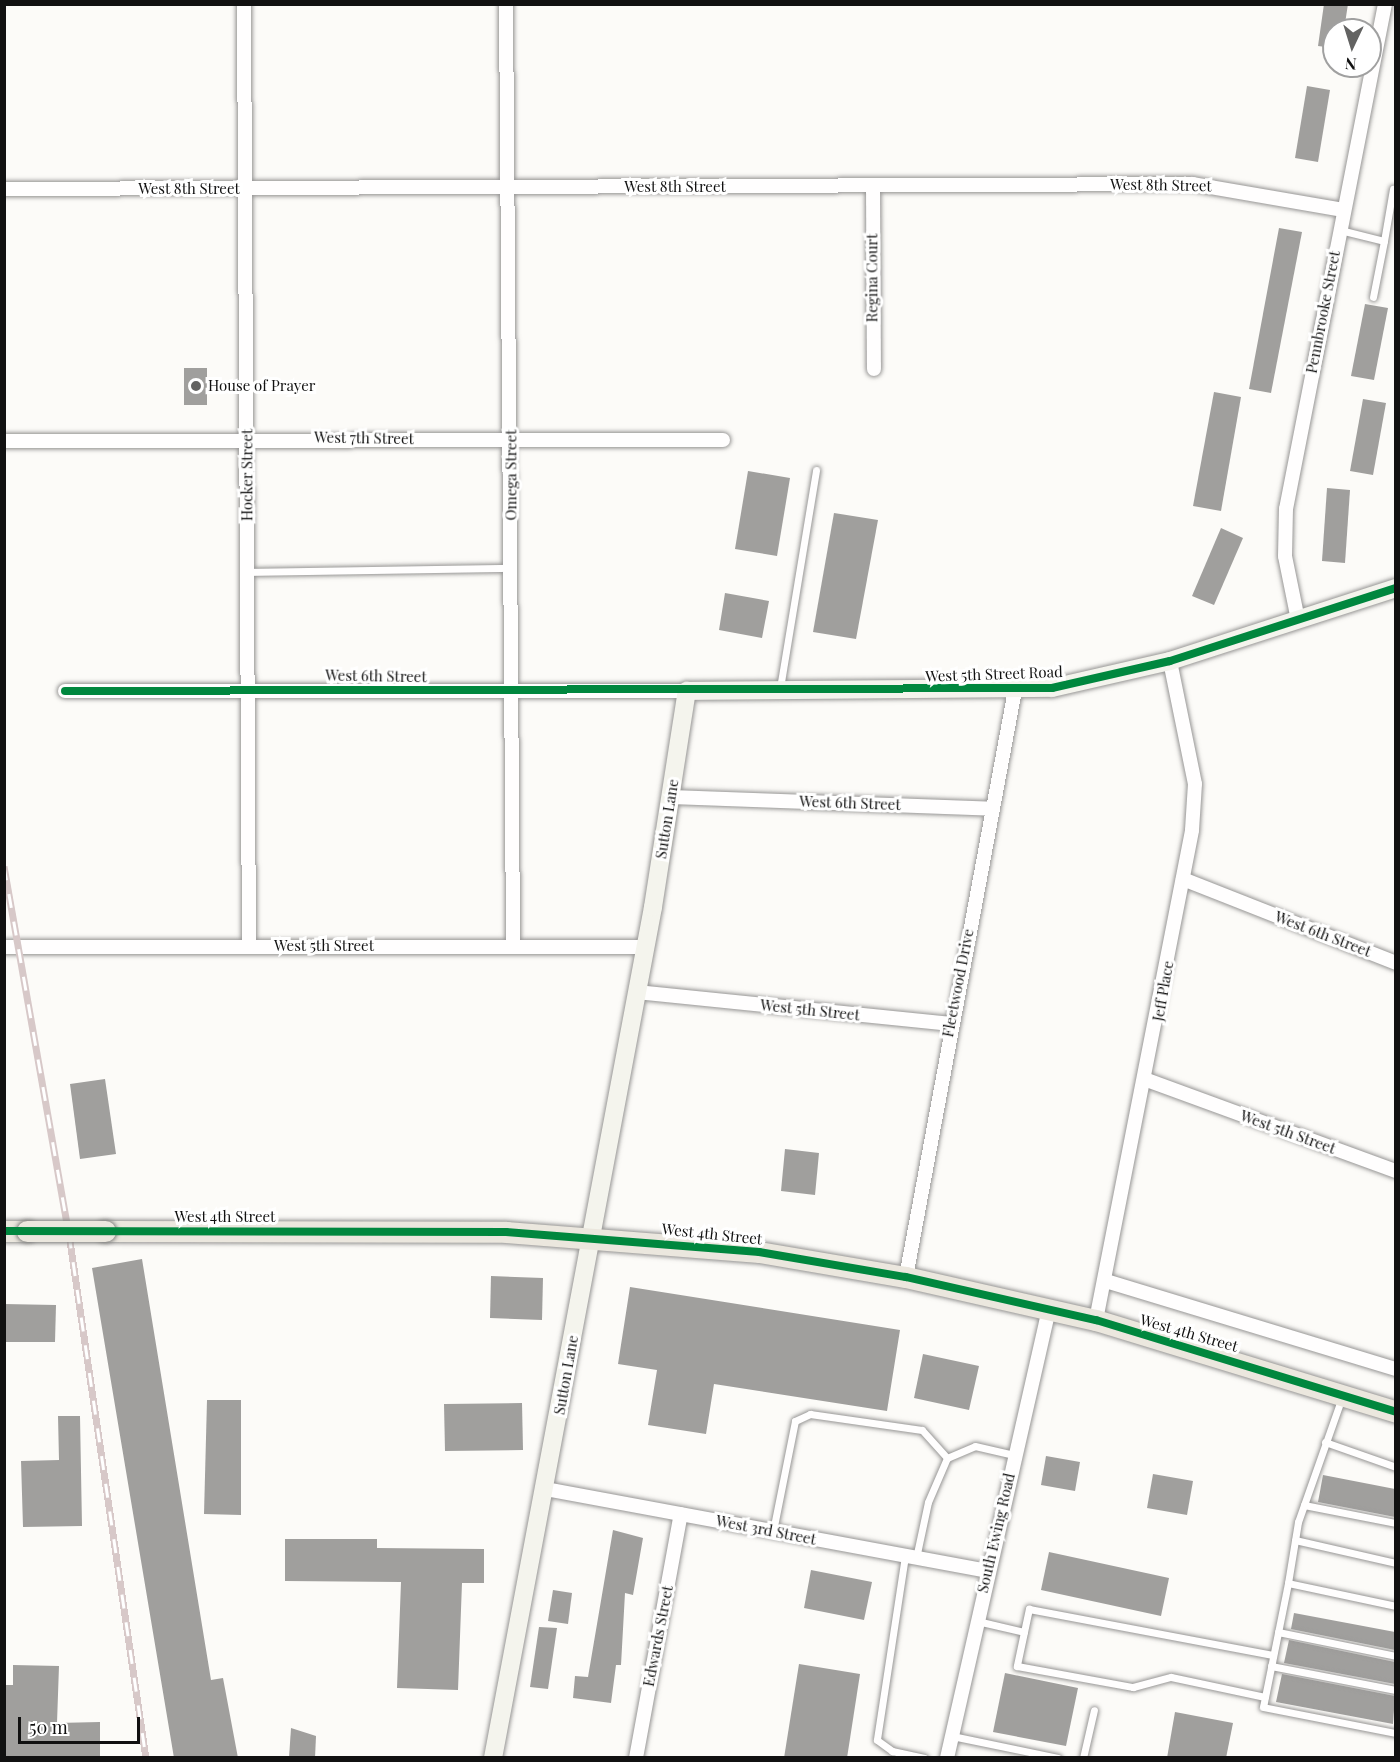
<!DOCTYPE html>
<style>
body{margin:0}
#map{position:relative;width:1400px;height:1762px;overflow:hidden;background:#fcfbf8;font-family:"Playfair Display",serif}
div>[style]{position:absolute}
.building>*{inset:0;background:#a09f9d}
.roads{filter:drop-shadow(0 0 2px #979695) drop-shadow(0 0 2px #979695)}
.lane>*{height:7px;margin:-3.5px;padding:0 3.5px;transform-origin:3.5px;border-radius:3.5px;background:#fffefe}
.street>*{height:14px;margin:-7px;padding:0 7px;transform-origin:7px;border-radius:7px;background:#fffefe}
.secondary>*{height:18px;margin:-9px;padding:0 9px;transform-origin:9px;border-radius:9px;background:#f4f4ed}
.primary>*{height:21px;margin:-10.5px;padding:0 10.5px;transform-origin:10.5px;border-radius:10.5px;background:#ebe7de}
.rail>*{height:7px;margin-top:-3.5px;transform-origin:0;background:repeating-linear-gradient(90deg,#fff 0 14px,#d7c8c8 0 28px);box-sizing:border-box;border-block:2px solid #d7c8c8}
.bridges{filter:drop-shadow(0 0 2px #848482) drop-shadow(0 0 2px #848482)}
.primary-bridge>*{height:21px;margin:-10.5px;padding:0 10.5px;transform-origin:10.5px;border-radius:10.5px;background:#ebe7de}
.cycleway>*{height:8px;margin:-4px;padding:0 4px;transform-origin:4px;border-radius:4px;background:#00873e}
.dots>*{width:16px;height:16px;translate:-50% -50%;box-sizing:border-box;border:3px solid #fff;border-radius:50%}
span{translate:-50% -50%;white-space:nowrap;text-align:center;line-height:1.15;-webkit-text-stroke:6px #fff;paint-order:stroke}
.street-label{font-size:15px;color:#111}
.poi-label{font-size:15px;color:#111}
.left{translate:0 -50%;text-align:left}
.frame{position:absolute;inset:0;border:6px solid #111;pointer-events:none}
.north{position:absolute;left:1322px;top:18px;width:60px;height:60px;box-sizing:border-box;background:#fff;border:2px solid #a0a0a0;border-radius:50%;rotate:184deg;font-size:16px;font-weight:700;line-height:24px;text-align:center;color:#111}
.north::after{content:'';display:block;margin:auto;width:21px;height:27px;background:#636362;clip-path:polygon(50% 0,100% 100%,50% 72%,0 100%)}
.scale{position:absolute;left:18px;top:1717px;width:122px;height:27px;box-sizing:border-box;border:3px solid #111;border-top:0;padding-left:8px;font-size:18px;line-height:21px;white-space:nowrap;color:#111;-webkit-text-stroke:4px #fff;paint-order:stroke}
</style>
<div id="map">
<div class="building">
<div style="clip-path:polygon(1324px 4px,1348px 4px,1344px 30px,1334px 30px,1334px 48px,1318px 46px)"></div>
<div style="clip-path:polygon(1307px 86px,1330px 90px,1318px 162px,1295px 158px)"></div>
<div style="clip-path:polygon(1279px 228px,1302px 232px,1271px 393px,1249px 389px)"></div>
<div style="clip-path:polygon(1365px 304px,1388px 308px,1374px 380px,1351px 376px)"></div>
<div style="clip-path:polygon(184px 368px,207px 368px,207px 405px,184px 405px)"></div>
<div style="clip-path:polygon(1214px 392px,1241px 397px,1221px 511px,1193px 506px)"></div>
<div style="clip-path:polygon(1363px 399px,1386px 403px,1373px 475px,1350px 471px)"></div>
<div style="clip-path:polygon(748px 471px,790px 478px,777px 556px,735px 549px)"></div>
<div style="clip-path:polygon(1327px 488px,1350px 490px,1345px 563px,1322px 561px)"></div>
<div style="clip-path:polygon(834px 513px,878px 520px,856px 639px,813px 632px)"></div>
<div style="clip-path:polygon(1221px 528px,1243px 538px,1214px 605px,1192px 596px)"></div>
<div style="clip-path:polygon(725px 593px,769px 601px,762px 638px,719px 630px)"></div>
<div style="clip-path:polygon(105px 1079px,116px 1154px,80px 1159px,70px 1084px)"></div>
<div style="clip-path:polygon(785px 1149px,819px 1153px,815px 1195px,781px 1191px)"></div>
<div style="clip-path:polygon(142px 1259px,211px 1680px,223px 1678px,238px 1758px,174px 1758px,92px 1268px)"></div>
<div style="clip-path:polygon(491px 1276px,543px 1278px,542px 1320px,490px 1318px)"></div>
<div style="clip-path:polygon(630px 1287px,900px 1330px,887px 1411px,714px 1384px,706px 1434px,648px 1425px,657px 1370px,618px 1364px)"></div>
<div style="clip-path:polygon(4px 1304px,56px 1305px,55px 1342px,4px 1342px)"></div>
<div style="clip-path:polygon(923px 1354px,979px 1366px,969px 1410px,914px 1398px)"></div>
<div style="clip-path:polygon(207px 1400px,241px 1400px,241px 1515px,204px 1514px)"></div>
<div style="clip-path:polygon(522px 1403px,523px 1450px,445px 1451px,444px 1404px)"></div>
<div style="clip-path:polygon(58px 1416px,80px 1416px,82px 1526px,23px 1527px,21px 1461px,59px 1460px)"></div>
<div style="clip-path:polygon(1046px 1456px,1080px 1462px,1075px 1491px,1041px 1485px)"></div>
<div style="clip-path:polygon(1153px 1474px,1193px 1481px,1187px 1515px,1147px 1508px)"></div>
<div style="clip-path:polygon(1323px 1475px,1395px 1489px,1395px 1517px,1318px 1502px)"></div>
<div style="clip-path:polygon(613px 1530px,643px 1538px,633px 1595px,625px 1593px,621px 1665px,616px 1665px,611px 1703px,573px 1698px,575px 1676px,588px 1677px)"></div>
<div style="clip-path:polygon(285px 1539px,377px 1539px,377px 1548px,484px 1549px,484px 1583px,462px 1583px,458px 1690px,397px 1688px,401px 1582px,285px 1581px)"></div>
<div style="clip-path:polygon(1049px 1552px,1169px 1578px,1161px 1616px,1041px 1590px)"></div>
<div style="clip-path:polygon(811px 1570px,872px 1582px,864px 1620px,804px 1608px)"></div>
<div style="clip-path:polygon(553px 1590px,572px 1593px,568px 1624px,548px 1621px)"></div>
<div style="clip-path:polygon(1294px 1613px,1395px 1632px,1395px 1650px,1291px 1629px)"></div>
<div style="clip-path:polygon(539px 1627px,557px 1628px,548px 1689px,530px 1687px)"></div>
<div style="clip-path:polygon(1289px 1640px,1395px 1662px,1395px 1684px,1284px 1663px)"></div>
<div style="clip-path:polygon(799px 1664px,860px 1674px,847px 1758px,784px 1758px)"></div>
<div style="clip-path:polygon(13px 1665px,59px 1666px,57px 1723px,100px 1722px,100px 1758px,4px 1758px,4px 1685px,13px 1685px)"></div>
<div style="clip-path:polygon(1005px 1673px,1078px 1688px,1066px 1746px,993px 1732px)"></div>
<div style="clip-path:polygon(1282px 1674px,1395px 1696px,1393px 1724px,1276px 1702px)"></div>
<div style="clip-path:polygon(1175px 1712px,1233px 1723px,1226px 1758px,1167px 1758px)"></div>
<div style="clip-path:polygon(291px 1728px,316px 1736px,315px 1758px,289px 1758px)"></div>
</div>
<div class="roads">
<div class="lane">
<div style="left:1340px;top:230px;width:45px;rotate:14deg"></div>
<div style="left:1384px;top:241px;width:57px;rotate:101.1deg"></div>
<div style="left:1384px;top:241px;width:53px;rotate:-80.2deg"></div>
<div style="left:247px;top:572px;width:265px;rotate:-0.9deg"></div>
<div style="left:780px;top:688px;width:221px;rotate:-80.6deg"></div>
<div style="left:1325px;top:1442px;width:75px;rotate:19.4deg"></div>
<div style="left:1304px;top:1505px;width:94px;rotate:11.1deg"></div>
<div style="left:773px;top:1531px;width:112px;rotate:-78.7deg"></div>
<div style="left:795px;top:1421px;width:17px;rotate:-25deg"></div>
<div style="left:810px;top:1414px;width:113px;rotate:8.1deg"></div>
<div style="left:922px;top:1430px;width:38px;rotate:48deg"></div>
<div style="left:1295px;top:1540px;width:104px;rotate:12.8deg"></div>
<div style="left:905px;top:1556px;width:186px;rotate:98.7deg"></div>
<div style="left:877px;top:1740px;width:19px;rotate:36deg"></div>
<div style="left:892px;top:1751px;width:33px;rotate:12deg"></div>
<div style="left:916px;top:1558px;width:57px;rotate:-77.9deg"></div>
<div style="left:928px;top:1502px;width:48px;rotate:-66.6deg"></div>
<div style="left:947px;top:1458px;width:30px;rotate:-23deg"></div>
<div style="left:975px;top:1446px;width:40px;rotate:13deg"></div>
<div style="left:1288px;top:1583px;width:62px;rotate:-80.7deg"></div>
<div style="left:1298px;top:1522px;width:133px;rotate:-70.6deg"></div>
<div style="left:1396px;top:1606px;width:110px;rotate:-168deg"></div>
<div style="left:1288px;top:1583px;width:126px;rotate:101.4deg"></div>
<div style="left:1263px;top:1707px;width:136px;rotate:11.1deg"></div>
<div style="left:977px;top:1621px;width:48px;rotate:13.2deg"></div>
<div style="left:1024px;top:1632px;width:24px;rotate:-78deg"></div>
<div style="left:1029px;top:1609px;width:248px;rotate:10.7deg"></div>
<div style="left:1024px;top:1632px;width:35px;rotate:102deg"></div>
<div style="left:1017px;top:1666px;width:118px;rotate:10.3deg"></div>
<div style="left:1133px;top:1687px;width:39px;rotate:-15deg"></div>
<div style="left:1171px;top:1677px;width:96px;rotate:12deg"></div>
<div style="left:1278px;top:1632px;width:120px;rotate:11.5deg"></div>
<div style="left:1271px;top:1666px;width:127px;rotate:10.9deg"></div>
<div style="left:952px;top:1736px;width:108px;rotate:11.7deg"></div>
<div style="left:1083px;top:1758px;width:49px;rotate:-77.1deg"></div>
</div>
<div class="street">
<div style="left:244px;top:4px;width:942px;rotate:89.7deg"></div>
<div style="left:506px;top:4px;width:942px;rotate:89.57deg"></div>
<div style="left:873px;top:187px;width:182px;rotate:89.7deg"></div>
<div style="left:4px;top:189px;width:1189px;rotate:-0.24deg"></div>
<div style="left:1193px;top:184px;width:153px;rotate:9.8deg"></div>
<div style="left:4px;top:441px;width:719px;rotate:-0.08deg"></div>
<div style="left:1298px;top:620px;width:65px;rotate:-101.5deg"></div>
<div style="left:1285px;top:556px;width:47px;rotate:-88.8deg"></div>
<div style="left:1286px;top:509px;width:515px;rotate:-78.91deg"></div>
<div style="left:65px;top:691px;width:622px"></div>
<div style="left:671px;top:797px;width:322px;rotate:2.1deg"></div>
<div style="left:1183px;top:879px;width:229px;rotate:21.5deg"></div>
<div style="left:4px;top:947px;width:639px"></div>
<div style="left:636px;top:992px;width:315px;rotate:5.8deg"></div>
<div style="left:1147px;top:1080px;width:265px;rotate:20.1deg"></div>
<div style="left:906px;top:1277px;width:597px;rotate:-79.48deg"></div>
<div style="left:1106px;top:1281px;width:303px;rotate:16.9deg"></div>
<div style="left:1096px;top:1320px;width:499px;rotate:-78.9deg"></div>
<div style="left:1192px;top:830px;width:46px;rotate:-86.3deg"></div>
<div style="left:1195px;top:784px;width:126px;rotate:-101.5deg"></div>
<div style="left:545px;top:1489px;width:451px;rotate:10.5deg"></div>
<div style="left:636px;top:1758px;width:248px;rotate:-79.6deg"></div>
<div style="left:947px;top:1758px;width:460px;rotate:-77.2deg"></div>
</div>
<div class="secondary">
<div style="left:493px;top:1758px;width:866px;rotate:-79.35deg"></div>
<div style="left:653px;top:907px;width:219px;rotate:-81.1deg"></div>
<div style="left:687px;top:691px;width:365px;rotate:-0.5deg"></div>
<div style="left:1052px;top:688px;width:121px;rotate:-12.9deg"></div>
<div style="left:1170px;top:661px;width:237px;rotate:-17.9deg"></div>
</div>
<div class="primary">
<div style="left:4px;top:1231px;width:23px"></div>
<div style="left:105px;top:1231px;width:401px;rotate:0.1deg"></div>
<div style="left:506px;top:1232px;width:254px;rotate:4.5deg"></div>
<div style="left:759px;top:1252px;width:149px;rotate:9.7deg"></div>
<div style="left:906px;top:1277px;width:195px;rotate:12.8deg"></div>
<div style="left:1096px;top:1320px;width:314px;rotate:17deg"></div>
</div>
</div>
<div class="rail">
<div style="left:4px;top:866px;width:374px;rotate:80deg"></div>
<div style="left:69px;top:1234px;width:530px;rotate:81.64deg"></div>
</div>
<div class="bridges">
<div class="primary-bridge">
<div style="left:27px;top:1231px;width:78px"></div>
</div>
</div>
<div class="cycleway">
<div style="left:65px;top:691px;width:987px;rotate:-0.17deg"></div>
<div style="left:1052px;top:688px;width:121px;rotate:-12.9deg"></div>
<div style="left:1170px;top:661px;width:237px;rotate:-17.9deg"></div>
<div style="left:4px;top:1231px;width:502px;rotate:0.11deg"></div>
<div style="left:506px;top:1232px;width:254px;rotate:4.5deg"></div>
<div style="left:759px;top:1252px;width:149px;rotate:9.7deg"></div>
<div style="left:906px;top:1277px;width:195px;rotate:12.8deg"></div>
<div style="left:1096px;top:1320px;width:314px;rotate:17deg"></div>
</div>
<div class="dots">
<div style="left:196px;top:386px;background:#636362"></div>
</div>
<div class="street-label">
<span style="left:1161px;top:185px;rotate:1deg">West 8th Street</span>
<span style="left:675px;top:187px">West 8th Street</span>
<span style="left:189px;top:189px">West 8th Street</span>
<span style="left:872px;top:278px;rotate:-90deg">Regina Court</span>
<span style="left:1323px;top:312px;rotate:-79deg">Pennbrooke Street</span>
<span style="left:364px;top:438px;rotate:1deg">West 7th Street</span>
<span style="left:247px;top:475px;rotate:-90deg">Hocker Street</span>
<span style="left:511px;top:475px;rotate:-90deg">Omega Street</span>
<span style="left:994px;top:674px;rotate:-2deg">West 5th Street Road</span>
<span style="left:376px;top:676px;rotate:1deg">West 6th Street</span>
<span style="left:850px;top:803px;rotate:2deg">West 6th Street</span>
<span style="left:667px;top:819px;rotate:-81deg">Sutton Lane</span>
<span style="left:1323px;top:934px;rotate:21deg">West 6th Street</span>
<span style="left:324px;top:946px">West 5th Street</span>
<span style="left:958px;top:983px;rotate:-79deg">Fleetwood Drive</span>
<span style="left:1163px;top:991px;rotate:-80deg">Jeff Place</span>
<span style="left:810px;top:1010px;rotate:6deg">West 5th Street</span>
<span style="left:1288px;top:1132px;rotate:20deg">West 5th Street</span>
<span style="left:225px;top:1217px">West 4th Street</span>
<span style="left:712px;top:1234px;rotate:6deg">West 4th Street</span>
<span style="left:1189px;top:1333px;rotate:16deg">West 4th Street</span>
<span style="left:566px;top:1375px;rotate:-80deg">Sutton Lane</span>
<span style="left:766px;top:1530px;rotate:11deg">West 3rd Street</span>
<span style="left:996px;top:1533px;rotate:-77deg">South Ewing Road</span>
<span style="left:658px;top:1636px;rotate:-79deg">Edwards Street</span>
</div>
<div class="poi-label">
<span class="left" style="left:208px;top:386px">House of Prayer</span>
</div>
<div class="frame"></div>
<div class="north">N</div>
<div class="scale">50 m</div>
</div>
